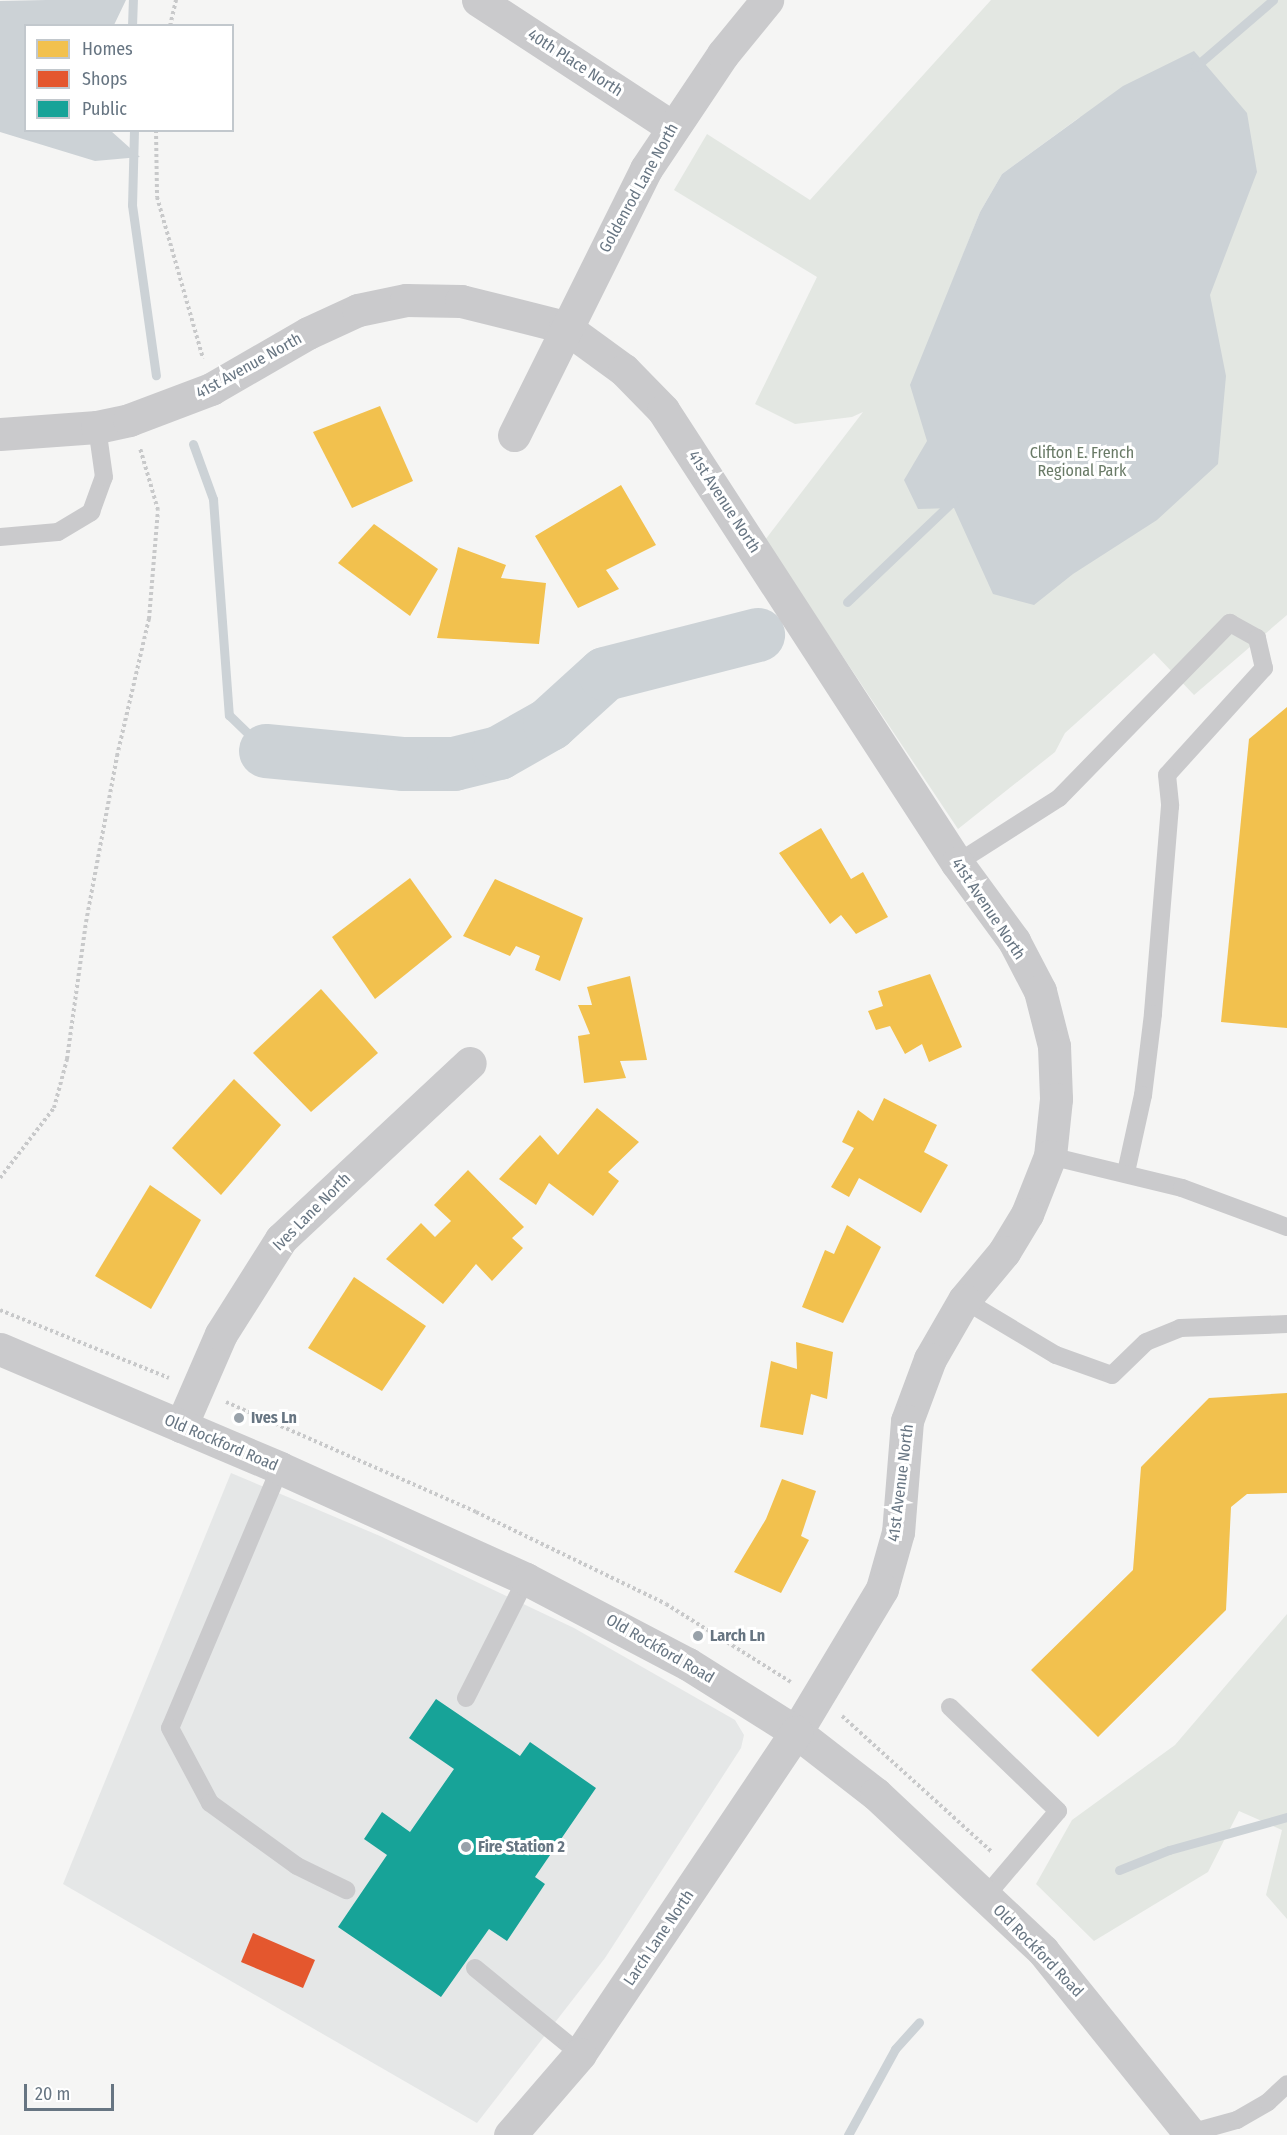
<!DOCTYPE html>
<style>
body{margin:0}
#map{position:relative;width:1287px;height:2135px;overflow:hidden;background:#f5f5f4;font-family:"Fira Sans Condensed",sans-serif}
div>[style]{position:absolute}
.built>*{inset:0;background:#e5e7e7}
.green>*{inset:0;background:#e3e7e2}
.water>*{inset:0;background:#ccd2d6}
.homes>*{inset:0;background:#f2c14e}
.shops>*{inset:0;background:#e4572e}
.public>*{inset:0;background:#17a398}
.stream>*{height:9px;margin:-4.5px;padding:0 4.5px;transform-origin:4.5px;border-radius:4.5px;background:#ccd2d6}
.river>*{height:54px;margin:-27px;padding:0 27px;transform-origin:27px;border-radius:27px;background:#ccd2d6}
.path>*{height:4px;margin-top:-2px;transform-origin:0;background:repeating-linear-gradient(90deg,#c8c9ca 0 3px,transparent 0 6px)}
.service>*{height:18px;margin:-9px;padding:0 9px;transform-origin:9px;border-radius:9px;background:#cacacc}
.minor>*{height:33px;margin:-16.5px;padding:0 16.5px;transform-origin:16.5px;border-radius:16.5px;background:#cacacc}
.tertiary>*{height:33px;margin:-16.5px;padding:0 16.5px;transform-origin:16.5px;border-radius:16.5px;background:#cacacc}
.dots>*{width:16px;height:16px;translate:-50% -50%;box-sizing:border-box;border:3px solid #fff;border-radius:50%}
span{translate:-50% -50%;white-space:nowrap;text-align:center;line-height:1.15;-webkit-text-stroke:6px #fff;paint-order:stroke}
.street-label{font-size:16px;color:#677582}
.park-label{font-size:16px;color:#697a66}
.poi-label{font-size:16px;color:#677582;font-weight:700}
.left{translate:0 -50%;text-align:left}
.legend{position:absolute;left:24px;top:24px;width:210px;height:108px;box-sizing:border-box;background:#fff;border:2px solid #c2c8cd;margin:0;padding:8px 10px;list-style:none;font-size:18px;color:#677582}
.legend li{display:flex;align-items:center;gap:12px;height:30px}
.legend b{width:30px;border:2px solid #c2c8cd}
.scale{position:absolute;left:24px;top:2084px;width:90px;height:27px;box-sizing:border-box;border:3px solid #677582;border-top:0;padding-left:8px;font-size:18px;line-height:21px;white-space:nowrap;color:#677582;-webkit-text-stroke:4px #fff;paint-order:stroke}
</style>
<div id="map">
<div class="built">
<div style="clip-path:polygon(231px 1473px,380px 1536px,574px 1628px,735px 1720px,744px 1735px,741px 1748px,605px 1958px,477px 2123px,63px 1884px)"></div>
</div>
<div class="green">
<div style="clip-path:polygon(evenodd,991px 0,1287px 0,1287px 615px,1194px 695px,1154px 653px,1065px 733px,1055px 752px,958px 829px,765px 540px,863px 412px,852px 417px,795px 424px,755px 404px,817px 277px,674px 190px,707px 134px,810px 200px,991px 0,1080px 117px,942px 308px,980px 212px,1002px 174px,1080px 117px)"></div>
<div style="clip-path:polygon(1287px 1614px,1287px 1919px,1266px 1895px,1282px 1830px,1239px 1811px,1208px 1872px,1094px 1941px,1036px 1884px,1072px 1820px,1175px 1745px)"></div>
</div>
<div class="water">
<div style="clip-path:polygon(46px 0,126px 0,114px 25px,26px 26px,26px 130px,111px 131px,140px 157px,95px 161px,0 132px,0 1px)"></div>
<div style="clip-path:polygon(1194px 51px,1247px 113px,1257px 172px,1210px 295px,1226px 376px,1218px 464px,1157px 520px,1073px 574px,1034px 605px,993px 594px,954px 508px,918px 509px,904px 480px,927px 441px,910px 385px,980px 212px,1002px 174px,1123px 86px)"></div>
</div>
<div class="homes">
<div style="clip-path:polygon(380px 406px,413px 481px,352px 508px,313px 432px)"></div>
<div style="clip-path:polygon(621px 485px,656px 545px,606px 570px,619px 589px,578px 608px,535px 536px)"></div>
<div style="clip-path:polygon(374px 524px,438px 569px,410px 616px,338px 563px)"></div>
<div style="clip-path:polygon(458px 547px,506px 565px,501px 578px,546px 583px,539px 644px,437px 638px)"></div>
<div style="clip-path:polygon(1287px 707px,1287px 1028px,1221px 1022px,1249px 739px)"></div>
<div style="clip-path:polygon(821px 828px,851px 879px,863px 872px,888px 917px,856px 934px,841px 915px,830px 924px,779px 853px)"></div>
<div style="clip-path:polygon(410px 878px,452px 937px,375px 999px,332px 937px)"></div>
<div style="clip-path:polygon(495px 879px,583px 918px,560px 981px,535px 970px,540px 956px,516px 946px,510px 956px,463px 936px)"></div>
<div style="clip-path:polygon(930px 974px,962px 1047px,929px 1062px,922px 1044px,905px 1054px,890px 1026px,876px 1030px,868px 1011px,883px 1006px,878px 991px)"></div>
<div style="clip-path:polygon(630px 976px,647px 1060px,620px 1061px,626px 1078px,584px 1083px,578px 1036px,590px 1034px,578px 1005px,592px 1005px,587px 987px)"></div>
<div style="clip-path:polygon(321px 989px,378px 1053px,311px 1112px,253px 1053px)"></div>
<div style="clip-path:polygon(234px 1079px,281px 1125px,221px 1195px,172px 1148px)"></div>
<div style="clip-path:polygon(884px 1098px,937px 1125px,924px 1152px,948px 1165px,921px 1213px,859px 1178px,849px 1197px,831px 1187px,854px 1148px,842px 1142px,858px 1110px,873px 1121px)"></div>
<div style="clip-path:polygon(597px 1108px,639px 1142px,608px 1172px,619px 1181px,593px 1216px,549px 1183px,536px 1205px,499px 1179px,540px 1135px,558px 1155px)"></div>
<div style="clip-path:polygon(468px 1170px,524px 1227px,512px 1238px,523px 1248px,492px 1281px,476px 1264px,443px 1304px,386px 1259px,421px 1223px,435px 1237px,451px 1221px,434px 1205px)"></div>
<div style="clip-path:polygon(150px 1185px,201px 1220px,151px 1309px,95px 1276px)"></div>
<div style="clip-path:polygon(847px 1225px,881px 1247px,843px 1323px,802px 1307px,825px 1250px,834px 1254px)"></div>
<div style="clip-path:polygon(354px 1277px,426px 1326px,382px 1391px,308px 1348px)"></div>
<div style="clip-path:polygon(796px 1342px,833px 1352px,827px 1399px,811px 1394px,803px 1435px,760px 1427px,771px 1361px,797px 1369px)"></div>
<div style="clip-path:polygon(1287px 1393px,1287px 1493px,1247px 1494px,1231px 1507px,1226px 1610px,1098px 1737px,1031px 1670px,1133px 1570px,1141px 1467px,1209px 1398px)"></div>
<div style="clip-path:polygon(782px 1479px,816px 1491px,801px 1536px,809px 1540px,781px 1593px,734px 1572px,766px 1519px)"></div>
</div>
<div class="shops">
<div style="clip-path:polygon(253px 1933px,315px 1960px,303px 1988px,241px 1962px)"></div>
</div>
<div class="public">
<div style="clip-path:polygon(436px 1699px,520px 1756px,530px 1742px,596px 1788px,535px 1877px,545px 1884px,507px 1941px,489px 1929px,441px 1997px,338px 1927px,387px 1855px,364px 1839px,382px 1812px,410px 1832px,454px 1769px,409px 1738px)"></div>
</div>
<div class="stream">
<div style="left:132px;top:26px;width:26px;rotate:-88deg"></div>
<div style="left:1195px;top:67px;width:103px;rotate:-40.7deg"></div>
<div style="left:134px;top:130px;width:75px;rotate:91.5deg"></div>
<div style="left:132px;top:205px;width:172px;rotate:82deg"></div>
<div style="left:193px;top:444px;width:59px;rotate:70deg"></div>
<div style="left:213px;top:499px;width:217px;rotate:85.8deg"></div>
<div style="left:229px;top:715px;width:52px;rotate:44.2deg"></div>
<div style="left:847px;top:602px;width:148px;rotate:-43.6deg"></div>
<div style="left:1119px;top:1870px;width:54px;rotate:-21.8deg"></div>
<div style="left:1169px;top:1850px;width:123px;rotate:-15.6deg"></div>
<div style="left:848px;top:2135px;width:98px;rotate:-61.3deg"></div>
<div style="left:895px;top:2049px;width:36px;rotate:-48deg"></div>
</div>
<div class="river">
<div style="left:266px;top:751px;width:139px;rotate:5.4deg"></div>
<div style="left:404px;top:764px;width:50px"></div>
<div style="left:454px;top:764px;width:46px;rotate:-13.7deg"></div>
<div style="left:499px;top:753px;width:59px;rotate:-29.6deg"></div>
<div style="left:550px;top:724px;width:74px;rotate:-42.3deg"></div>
<div style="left:605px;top:674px;width:158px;rotate:-14.3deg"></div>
</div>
<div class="path">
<div style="left:170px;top:26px;width:27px;rotate:-77deg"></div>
<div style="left:156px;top:130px;width:67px;rotate:89.1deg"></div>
<div style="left:157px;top:197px;width:168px;rotate:74.1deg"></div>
<div style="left:0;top:1178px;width:88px;rotate:-52.4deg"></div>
<div style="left:54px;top:1108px;width:51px;rotate:-75.1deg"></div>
<div style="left:67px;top:1059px;width:138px;rotate:-82.1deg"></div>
<div style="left:86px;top:922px;width:169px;rotate:-79.4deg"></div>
<div style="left:117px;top:756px;width:141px;rotate:-76.9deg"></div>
<div style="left:149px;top:619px;width:109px;rotate:-85.3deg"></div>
<div style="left:158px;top:510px;width:65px;rotate:-106.2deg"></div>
<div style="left:0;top:1310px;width:182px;rotate:21.9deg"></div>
<div style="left:226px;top:1402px;width:273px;rotate:23.7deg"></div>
<div style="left:476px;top:1512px;width:211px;rotate:25.8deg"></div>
<div style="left:666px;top:1604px;width:147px;rotate:32deg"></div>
<div style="left:842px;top:1716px;width:202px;rotate:42.2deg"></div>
</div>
<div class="service">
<div style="left:0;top:537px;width:58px;rotate:-4.9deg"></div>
<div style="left:58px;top:532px;width:39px;rotate:-31deg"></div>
<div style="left:91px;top:512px;width:37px;rotate:-70deg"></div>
<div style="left:104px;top:477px;width:50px;rotate:-98deg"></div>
<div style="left:957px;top:863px;width:121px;rotate:-32.5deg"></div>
<div style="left:1059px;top:798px;width:245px;rotate:-45.7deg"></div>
<div style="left:1230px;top:623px;width:31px;rotate:29deg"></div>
<div style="left:1257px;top:638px;width:31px;rotate:77deg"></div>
<div style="left:1264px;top:668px;width:144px;rotate:132.2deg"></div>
<div style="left:1167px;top:775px;width:31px;rotate:84deg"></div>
<div style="left:1170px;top:806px;width:209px;rotate:94.7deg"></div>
<div style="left:1153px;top:1014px;width:82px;rotate:97deg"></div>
<div style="left:1143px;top:1095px;width:79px;rotate:102.4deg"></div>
<div style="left:1050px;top:1156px;width:136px;rotate:13.6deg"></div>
<div style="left:1182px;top:1188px;width:112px;rotate:20.4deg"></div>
<div style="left:964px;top:1300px;width:107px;rotate:30.9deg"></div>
<div style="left:1056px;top:1355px;width:59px;rotate:19.7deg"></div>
<div style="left:1112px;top:1375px;width:47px;rotate:-44.1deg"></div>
<div style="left:1146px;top:1342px;width:37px;rotate:-22deg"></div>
<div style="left:1180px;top:1328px;width:107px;rotate:-2.1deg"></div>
<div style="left:280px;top:1468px;width:282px;rotate:112.9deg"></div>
<div style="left:170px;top:1728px;width:85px;rotate:61.9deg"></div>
<div style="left:210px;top:1803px;width:107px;rotate:35.9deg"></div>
<div style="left:297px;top:1866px;width:55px;rotate:26.1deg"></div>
<div style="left:466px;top:1698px;width:133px;rotate:-63.2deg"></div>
<div style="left:950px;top:1707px;width:150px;rotate:43.9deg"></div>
<div style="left:1058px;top:1811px;width:113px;rotate:130.3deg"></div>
<div style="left:475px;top:1968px;width:136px;rotate:39.3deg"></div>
<div style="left:1190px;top:2133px;width:49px;rotate:-15.5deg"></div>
<div style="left:1237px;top:2120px;width:36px;rotate:-30deg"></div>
<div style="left:1268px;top:2102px;width:26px;rotate:-43deg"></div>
</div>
<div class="minor">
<div style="left:478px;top:0;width:232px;rotate:33.2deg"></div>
<div style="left:0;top:434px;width:97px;rotate:-4.1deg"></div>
<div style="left:97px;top:427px;width:33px;rotate:-12deg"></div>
<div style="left:129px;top:420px;width:88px;rotate:-20.7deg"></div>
<div style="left:211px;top:389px;width:112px;rotate:-30deg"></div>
<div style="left:308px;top:333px;width:55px;rotate:-24.7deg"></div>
<div style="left:358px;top:310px;width:49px;rotate:-11.8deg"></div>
<div style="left:406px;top:300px;width:55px;rotate:1deg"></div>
<div style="left:461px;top:301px;width:107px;rotate:14deg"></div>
<div style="left:565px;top:327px;width:73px;rotate:36.1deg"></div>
<div style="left:624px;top:370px;width:56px;rotate:45.7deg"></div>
<div style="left:663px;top:410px;width:540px;rotate:57.02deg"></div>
<div style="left:957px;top:863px;width:97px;rotate:53.8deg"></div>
<div style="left:1014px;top:941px;width:56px;rotate:62.5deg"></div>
<div style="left:1040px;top:991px;width:57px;rotate:75.7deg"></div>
<div style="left:1054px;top:1046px;width:53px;rotate:87.8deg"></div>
<div style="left:1056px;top:1099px;width:57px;rotate:96deg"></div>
<div style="left:1050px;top:1156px;width:62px;rotate:111.6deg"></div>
<div style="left:1027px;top:1214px;width:44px;rotate:121.2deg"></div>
<div style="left:1004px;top:1252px;width:62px;rotate:129.8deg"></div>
<div style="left:964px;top:1300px;width:68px;rotate:120deg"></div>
<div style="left:930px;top:1359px;width:66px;rotate:110.4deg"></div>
<div style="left:907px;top:1421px;width:111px;rotate:94.6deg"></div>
<div style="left:898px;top:1532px;width:59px;rotate:105.7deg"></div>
<div style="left:882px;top:1589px;width:167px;rotate:121deg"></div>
<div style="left:796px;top:1732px;width:101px;rotate:37.8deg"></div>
<div style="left:876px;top:1794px;width:229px;rotate:43.2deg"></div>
<div style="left:1043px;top:1951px;width:236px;rotate:51.2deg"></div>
<div style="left:514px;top:435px;width:297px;rotate:-63.6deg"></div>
<div style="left:646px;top:169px;width:138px;rotate:-56.2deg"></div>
<div style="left:723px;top:54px;width:70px;rotate:-50.8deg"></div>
<div style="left:181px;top:1426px;width:100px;rotate:-66.5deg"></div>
<div style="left:221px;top:1334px;width:112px;rotate:-57.7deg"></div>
<div style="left:281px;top:1239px;width:258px;rotate:-43deg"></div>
</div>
<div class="tertiary">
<div style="left:0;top:1349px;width:304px;rotate:23deg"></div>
<div style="left:280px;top:1468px;width:270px;rotate:24.3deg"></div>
<div style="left:526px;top:1579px;width:183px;rotate:27.7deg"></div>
<div style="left:688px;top:1664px;width:128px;rotate:32.2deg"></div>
<div style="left:796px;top:1732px;width:388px;rotate:123.9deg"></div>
<div style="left:580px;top:2054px;width:107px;rotate:130.8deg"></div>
</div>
<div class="dots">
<div style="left:239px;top:1418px;background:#99a2aa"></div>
<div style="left:698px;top:1636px;background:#99a2aa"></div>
<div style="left:466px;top:1847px;background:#99a2aa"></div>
</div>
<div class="street-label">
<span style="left:575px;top:63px;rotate:33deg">40th Place North</span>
<span style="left:639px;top:188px;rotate:-61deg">Goldenrod Lane North</span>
<span style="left:249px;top:366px;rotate:-29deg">41st Avenue North</span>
<span style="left:724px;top:502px;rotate:57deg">41st Avenue North</span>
<span style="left:988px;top:909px;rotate:56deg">41st Avenue North</span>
<span style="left:312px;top:1212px;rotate:-45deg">Ives Lane North</span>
<span style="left:221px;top:1443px;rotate:23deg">Old Rockford Road</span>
<span style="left:901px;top:1483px;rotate:-83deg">41st Avenue North</span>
<span style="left:660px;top:1649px;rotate:30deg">Old Rockford Road</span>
<span style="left:659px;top:1938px;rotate:-56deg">Larch Lane North</span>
<span style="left:1038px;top:1951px;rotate:46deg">Old Rockford Road</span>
</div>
<div class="park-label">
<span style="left:1082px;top:462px">Clifton E. French<br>Regional Park</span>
</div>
<div class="poi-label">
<span class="left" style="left:251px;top:1418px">Ives Ln</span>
<span class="left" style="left:710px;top:1636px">Larch Ln</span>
<span class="left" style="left:478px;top:1847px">Fire Station 2</span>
</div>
<ul class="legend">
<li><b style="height:16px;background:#f2c14e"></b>Homes</li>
<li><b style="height:16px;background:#e4572e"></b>Shops</li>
<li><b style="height:16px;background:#17a398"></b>Public</li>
</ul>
<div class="scale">20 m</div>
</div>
